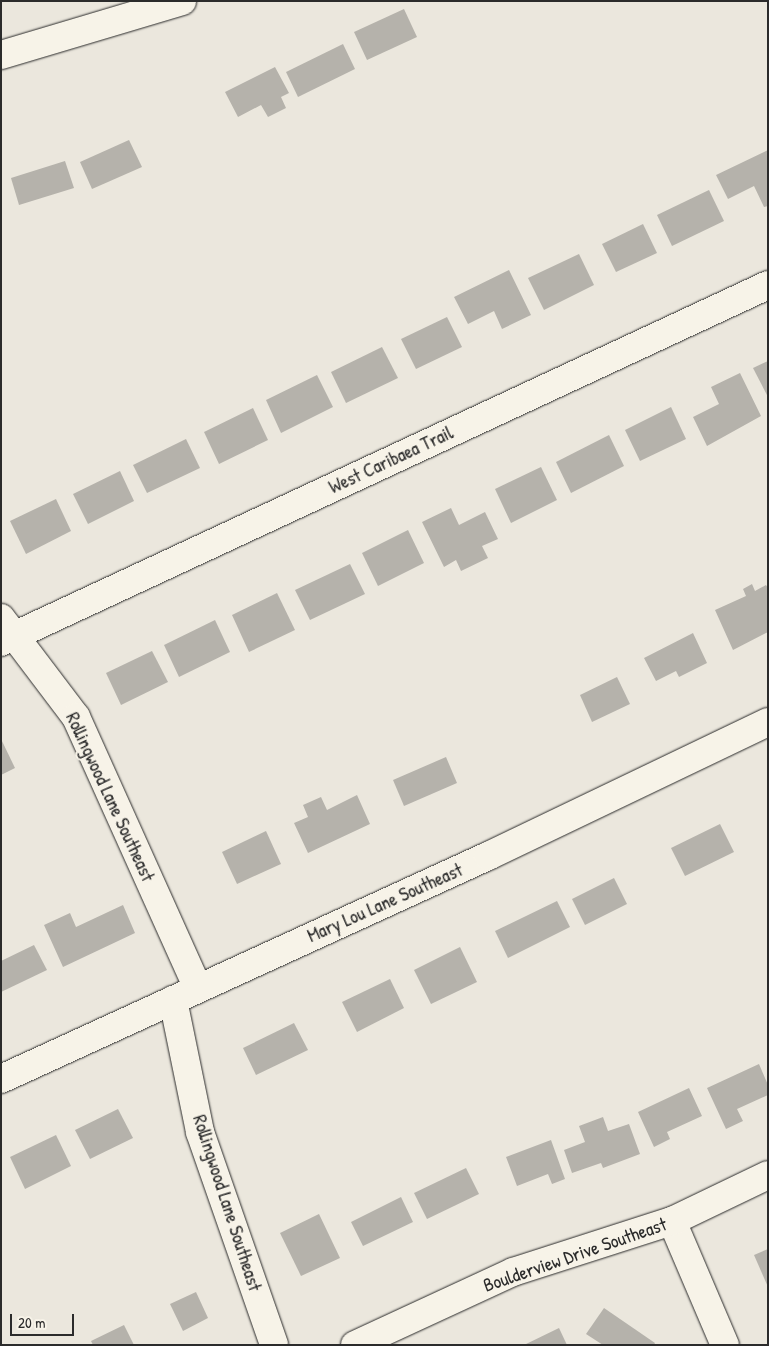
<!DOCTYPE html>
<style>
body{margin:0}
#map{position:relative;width:769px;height:1346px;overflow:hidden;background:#ebe7dd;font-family:"Patrick Hand",sans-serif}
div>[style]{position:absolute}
.building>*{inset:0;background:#b5b2ab}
.roads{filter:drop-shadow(0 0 1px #2b2b2b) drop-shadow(0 0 1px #2b2b2b)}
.minor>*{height:28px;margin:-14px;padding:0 14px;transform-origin:14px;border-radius:14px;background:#f7f3e8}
span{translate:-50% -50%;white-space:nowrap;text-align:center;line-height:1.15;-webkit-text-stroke:4px #f7f3e8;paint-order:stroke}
.street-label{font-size:19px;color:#2b2b2b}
.frame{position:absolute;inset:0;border:2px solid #2b2b2b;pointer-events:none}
.scale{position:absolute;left:10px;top:1314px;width:64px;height:22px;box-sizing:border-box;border:2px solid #2b2b2b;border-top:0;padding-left:6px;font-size:15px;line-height:18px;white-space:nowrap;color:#2b2b2b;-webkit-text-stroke:4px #f7f3e8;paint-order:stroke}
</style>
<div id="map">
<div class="building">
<div style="clip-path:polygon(404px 9px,417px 37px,367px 60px,354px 32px)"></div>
<div style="clip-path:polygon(343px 44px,355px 69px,298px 97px,286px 72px)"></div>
<div style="clip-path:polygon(275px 67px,289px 93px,281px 97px,286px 108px,268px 117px,261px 105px,238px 117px,225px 92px)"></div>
<div style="clip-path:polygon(129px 140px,142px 167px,92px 189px,80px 162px)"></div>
<div style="clip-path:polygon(768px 150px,768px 206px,764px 207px,754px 186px,728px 199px,716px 175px)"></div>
<div style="clip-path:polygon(65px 161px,74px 188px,19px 205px,11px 178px)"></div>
<div style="clip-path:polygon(709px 190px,724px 221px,672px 246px,657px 215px)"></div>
<div style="clip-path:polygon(643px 224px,657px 253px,616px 272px,602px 244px)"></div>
<div style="clip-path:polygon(579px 254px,594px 285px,544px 310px,528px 278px)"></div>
<div style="clip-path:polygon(509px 270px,531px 315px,502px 329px,494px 311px,468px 324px,454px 297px)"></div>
<div style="clip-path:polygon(447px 317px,462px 347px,416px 369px,401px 339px)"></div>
<div style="clip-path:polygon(382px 347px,398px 378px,346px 403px,331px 372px)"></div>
<div style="clip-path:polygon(768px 361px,768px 397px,753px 368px)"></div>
<div style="clip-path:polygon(740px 373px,761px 416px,707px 446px,693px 417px,719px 404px,711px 387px)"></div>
<div style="clip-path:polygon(317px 375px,333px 407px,281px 433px,266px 400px)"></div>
<div style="clip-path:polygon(671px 407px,686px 439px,640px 461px,625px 430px)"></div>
<div style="clip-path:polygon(253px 408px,268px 440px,219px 464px,204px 432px)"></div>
<div style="clip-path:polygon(609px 435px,624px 466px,571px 493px,556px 462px)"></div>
<div style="clip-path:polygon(186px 439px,200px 468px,147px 493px,133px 465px)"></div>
<div style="clip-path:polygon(541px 467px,557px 500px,511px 523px,495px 489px)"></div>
<div style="clip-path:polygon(120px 471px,134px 501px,88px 524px,73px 494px)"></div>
<div style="clip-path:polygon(56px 499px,71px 531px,26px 554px,10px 521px)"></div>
<div style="clip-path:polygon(451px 508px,459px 525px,485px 512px,498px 539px,482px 546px,488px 558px,461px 571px,456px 560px,444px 567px,422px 522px)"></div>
<div style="clip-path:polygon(408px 530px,424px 563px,378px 586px,362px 553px)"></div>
<div style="clip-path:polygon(350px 564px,365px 594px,310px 620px,295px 590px)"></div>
<div style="clip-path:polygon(752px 584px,755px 591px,766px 585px,768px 588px,768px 632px,733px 650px,715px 610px,746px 596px,743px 589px)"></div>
<div style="clip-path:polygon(277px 593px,295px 630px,249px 652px,232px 615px)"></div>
<div style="clip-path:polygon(215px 620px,230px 652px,179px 677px,164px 645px)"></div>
<div style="clip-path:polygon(693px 633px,707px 663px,679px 677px,676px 671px,656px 681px,644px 658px)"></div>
<div style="clip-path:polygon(152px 651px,168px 682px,121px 705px,106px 673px)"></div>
<div style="clip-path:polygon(617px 677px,630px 704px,592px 722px,580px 695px)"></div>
<div style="clip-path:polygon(1px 739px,15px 768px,1px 775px)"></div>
<div style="clip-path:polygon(446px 757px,457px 783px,404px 806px,393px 780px)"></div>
<div style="clip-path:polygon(357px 795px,370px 824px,308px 853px,294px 823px,308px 817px,303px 805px,321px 797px,327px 810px)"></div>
<div style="clip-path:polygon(720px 824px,734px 852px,685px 876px,671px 848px)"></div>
<div style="clip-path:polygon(266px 831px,281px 864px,237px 884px,222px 852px)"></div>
<div style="clip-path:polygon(614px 878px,627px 904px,585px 925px,572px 899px)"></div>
<div style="clip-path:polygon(557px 901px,570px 927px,508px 958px,495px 931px)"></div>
<div style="clip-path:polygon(123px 905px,135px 933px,63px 967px,44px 925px,70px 913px,76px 927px)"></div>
<div style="clip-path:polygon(34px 945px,47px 970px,1px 992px,1px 961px)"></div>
<div style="clip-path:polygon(460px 947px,477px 982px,431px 1004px,414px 970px)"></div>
<div style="clip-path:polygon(390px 979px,404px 1008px,357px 1032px,342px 1002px)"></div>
<div style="clip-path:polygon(294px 1023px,308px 1050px,256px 1075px,243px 1048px)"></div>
<div style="clip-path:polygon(759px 1064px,768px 1085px,768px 1095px,737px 1109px,743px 1121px,726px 1129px,707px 1088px)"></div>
<div style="clip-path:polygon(689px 1088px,702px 1116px,667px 1132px,670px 1139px,654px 1147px,638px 1112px)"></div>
<div style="clip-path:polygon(118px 1109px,133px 1138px,90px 1159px,75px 1130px)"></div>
<div style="clip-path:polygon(603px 1117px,608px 1131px,629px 1124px,640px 1154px,603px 1168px,601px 1163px,572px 1173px,564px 1150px,585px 1142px,579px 1126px)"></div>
<div style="clip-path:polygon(56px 1135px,71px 1166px,25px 1189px,10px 1157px)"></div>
<div style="clip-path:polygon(551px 1140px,565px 1179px,552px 1184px,548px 1174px,517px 1186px,506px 1157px)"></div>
<div style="clip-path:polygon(466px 1168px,479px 1194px,427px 1219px,414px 1193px)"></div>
<div style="clip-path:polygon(401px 1197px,413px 1222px,363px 1246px,351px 1222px)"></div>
<div style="clip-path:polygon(319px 1214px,340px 1258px,301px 1276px,280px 1233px)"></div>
<div style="clip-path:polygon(768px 1249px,768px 1287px,754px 1255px)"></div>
<div style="clip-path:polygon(196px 1292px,208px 1318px,183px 1331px,170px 1304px)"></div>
<div style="clip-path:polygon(604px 1308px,655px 1343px,654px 1345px,603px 1345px,586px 1334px)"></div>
<div style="clip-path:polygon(124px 1325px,134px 1345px,93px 1345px,91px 1341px)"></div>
<div style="clip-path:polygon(559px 1328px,567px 1345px,524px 1345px)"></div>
</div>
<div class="roads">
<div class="minor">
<div style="left:1px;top:55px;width:189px;rotate:-16.6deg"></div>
<div style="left:1px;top:618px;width:124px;rotate:52.9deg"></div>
<div style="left:76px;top:717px;width:297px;rotate:65.8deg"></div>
<div style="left:1px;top:642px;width:846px;rotate:-24.96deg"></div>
<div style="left:173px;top:1000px;width:135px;rotate:78.4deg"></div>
<div style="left:200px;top:1132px;width:225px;rotate:70.8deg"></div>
<div style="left:1px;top:1079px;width:536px;rotate:-24.6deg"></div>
<div style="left:488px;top:856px;width:310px;rotate:-25.6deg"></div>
<div style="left:672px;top:1221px;width:135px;rotate:66.9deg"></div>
<div style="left:355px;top:1345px;width:174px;rotate:-24.8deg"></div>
<div style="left:513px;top:1272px;width:167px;rotate:-17.8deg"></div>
<div style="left:672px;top:1221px;width:106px;rotate:-25.6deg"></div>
</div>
</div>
<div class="street-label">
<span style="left:391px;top:460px;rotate:-25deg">West Caribaea Trail</span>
<span style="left:110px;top:797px;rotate:65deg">Rollingwood Lane Southeast</span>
<span style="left:385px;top:903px;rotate:-24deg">Mary Lou Lane Southeast</span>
<span style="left:227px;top:1203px;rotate:72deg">Rollingwood Lane Southeast</span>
<span style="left:575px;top:1255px;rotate:-19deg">Boulderview Drive Southeast</span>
</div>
<div class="frame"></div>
<div class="scale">20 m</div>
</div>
